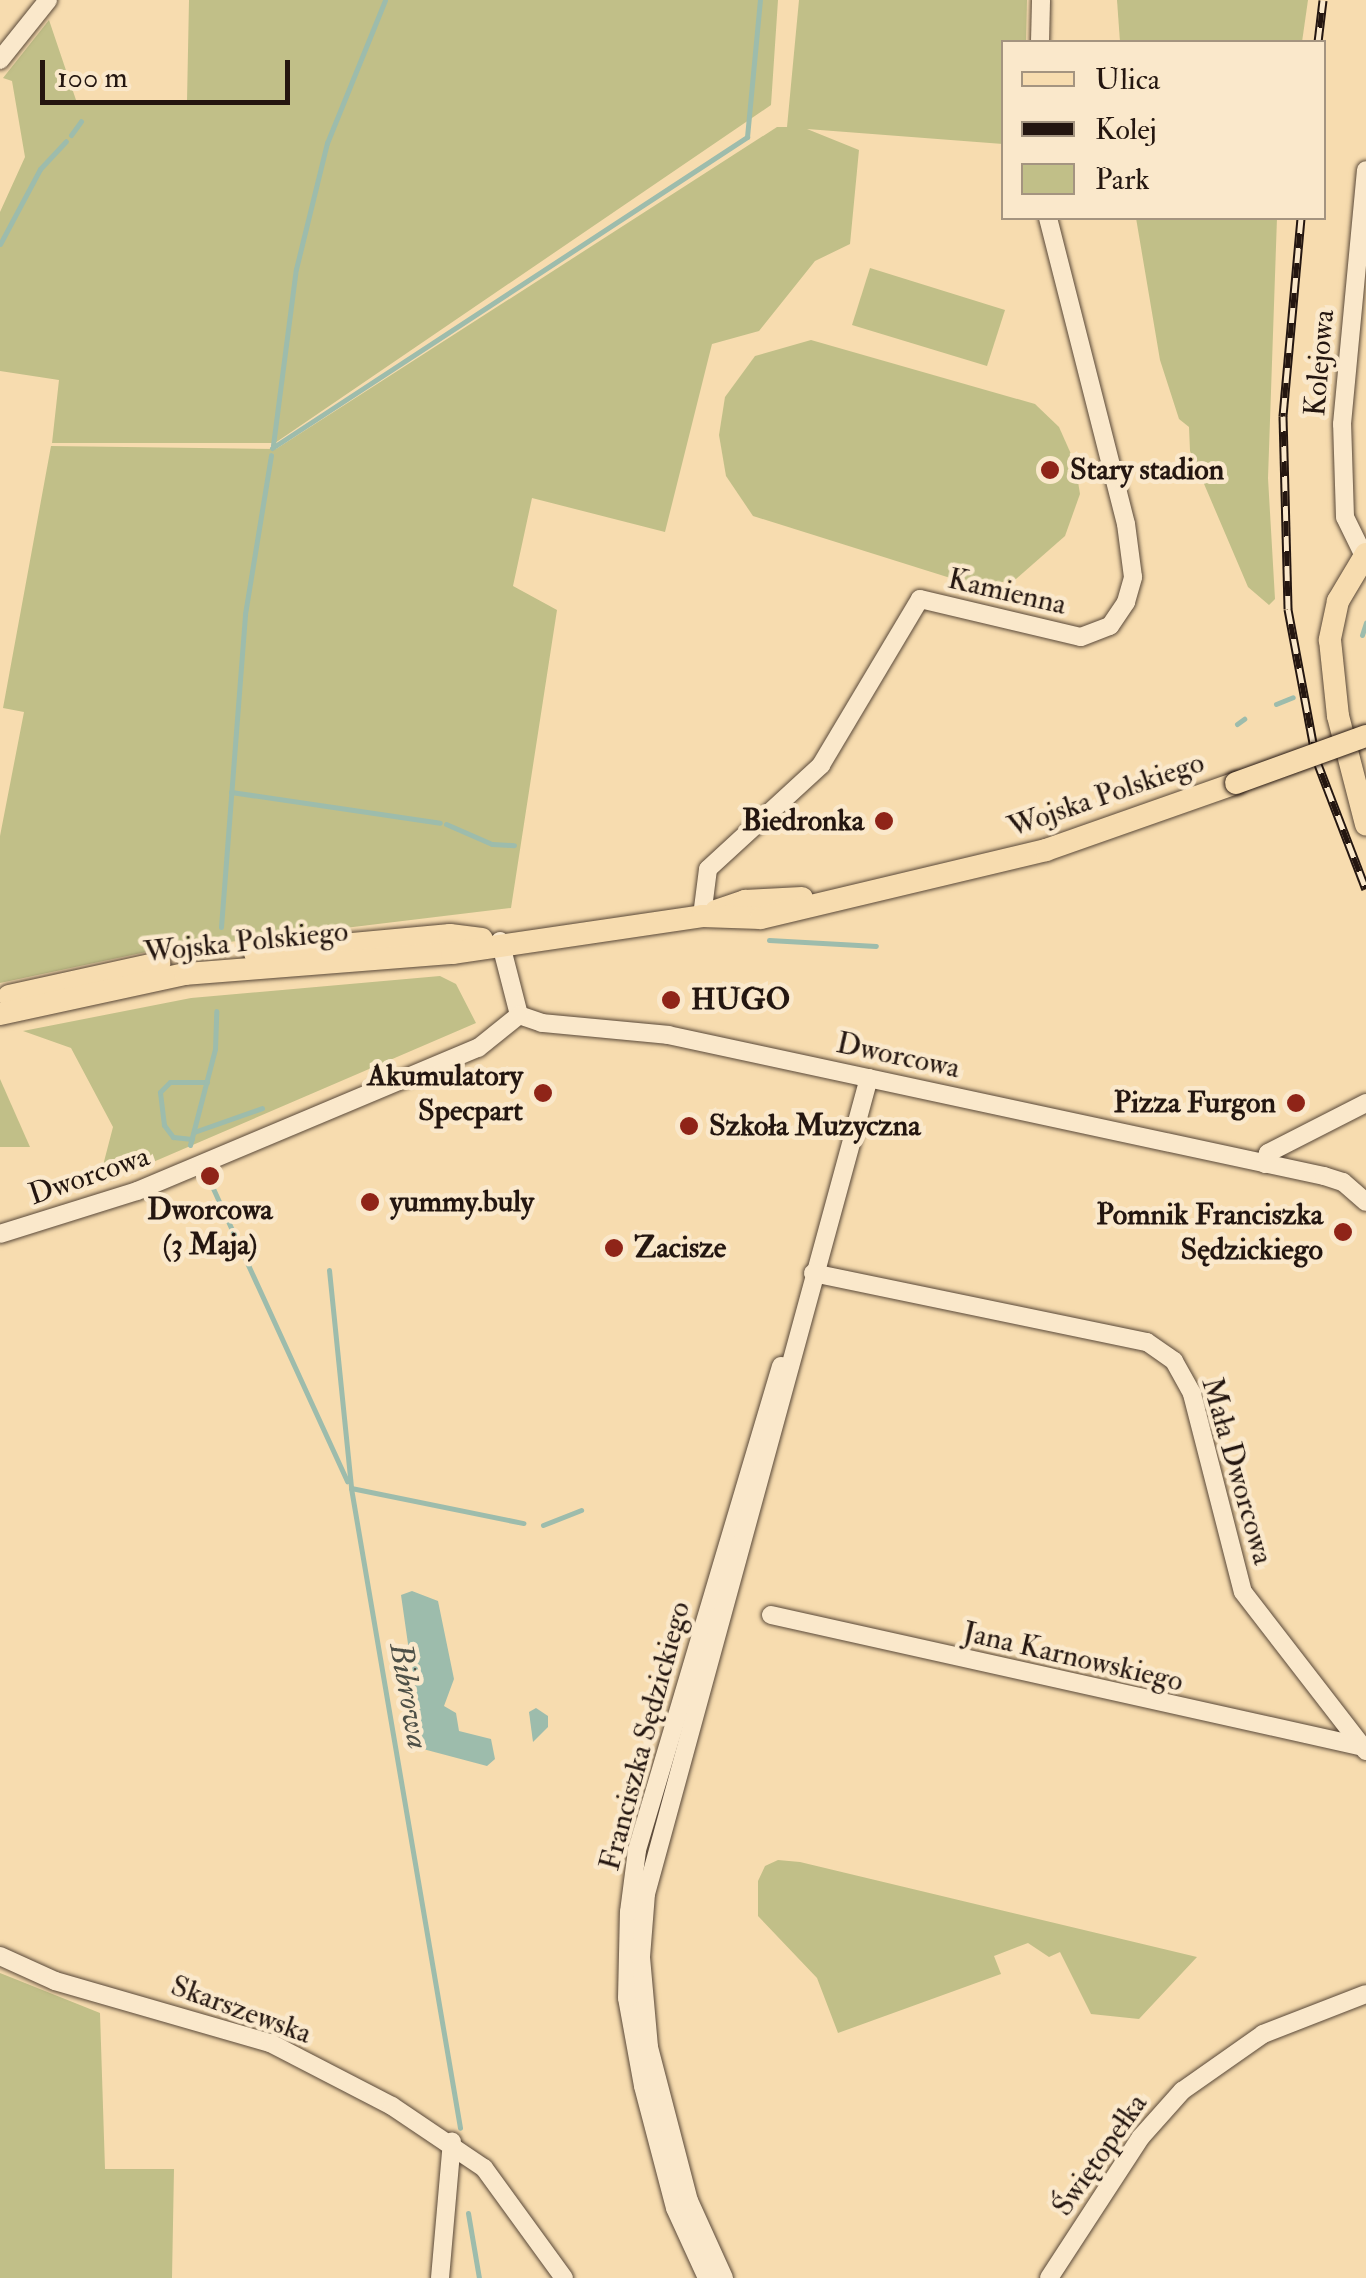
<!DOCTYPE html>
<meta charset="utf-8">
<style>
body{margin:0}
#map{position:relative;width:1366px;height:2278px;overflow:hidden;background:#f7dcaf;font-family:"IM FELL Double Pica",serif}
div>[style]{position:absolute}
.green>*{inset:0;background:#c1bf88}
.water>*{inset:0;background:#9dbcac}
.stream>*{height:5px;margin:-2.5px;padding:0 2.5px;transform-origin:2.5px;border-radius:2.5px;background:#9dbcac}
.roads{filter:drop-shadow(0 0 2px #594838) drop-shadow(0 0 2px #594838)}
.minor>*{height:18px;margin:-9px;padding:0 9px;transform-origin:9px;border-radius:9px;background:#fae8cb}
.major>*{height:22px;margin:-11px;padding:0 11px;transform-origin:11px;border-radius:11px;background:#f7dcaf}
.rail>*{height:9px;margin-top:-4.5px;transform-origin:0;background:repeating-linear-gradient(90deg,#fae8cb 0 15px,#241610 0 30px);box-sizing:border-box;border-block:2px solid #241610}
.bridges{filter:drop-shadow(0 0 2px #241610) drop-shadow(0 0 2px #241610)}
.major-bridge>*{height:22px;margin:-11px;padding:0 11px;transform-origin:11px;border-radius:11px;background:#f7dcaf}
.dots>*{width:28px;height:28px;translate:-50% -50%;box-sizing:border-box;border:5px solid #fae8cb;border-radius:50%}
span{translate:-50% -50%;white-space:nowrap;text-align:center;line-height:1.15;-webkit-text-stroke:9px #fae8cb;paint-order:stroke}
.street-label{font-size:30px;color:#241610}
.poi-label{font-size:30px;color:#241610;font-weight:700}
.left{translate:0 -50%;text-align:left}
.right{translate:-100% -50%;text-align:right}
.water-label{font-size:32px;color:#4e5047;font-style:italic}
.legend{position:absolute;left:1001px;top:40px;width:325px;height:180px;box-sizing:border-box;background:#fae8cb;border:2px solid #a49480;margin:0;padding:12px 18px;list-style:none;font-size:30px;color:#241610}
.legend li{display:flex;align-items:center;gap:20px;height:50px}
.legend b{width:50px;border:2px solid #a49480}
.scale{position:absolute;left:40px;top:60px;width:250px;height:45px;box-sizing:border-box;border:5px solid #241610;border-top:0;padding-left:12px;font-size:30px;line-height:35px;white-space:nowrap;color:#241610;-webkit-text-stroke:8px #fae8cb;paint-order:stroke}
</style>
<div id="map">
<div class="green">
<div style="clip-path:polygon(189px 0,778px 0,771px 105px,275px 443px,52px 443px,59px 380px,0 371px,0 212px,25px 157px,12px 81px,3px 78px,49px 20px,77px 103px,187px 101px)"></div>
<div style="clip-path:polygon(799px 0,1027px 0,1026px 42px,1004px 42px,1003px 144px,807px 129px,859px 150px,850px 244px,815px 261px,759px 331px,712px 344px,665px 532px,532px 498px,513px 586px,557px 610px,511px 908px,146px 952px,0 983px,0 836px,24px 712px,3px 708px,51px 446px,276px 449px,777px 127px,787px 127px)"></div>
<div style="clip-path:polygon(1117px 0,1308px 0,1302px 42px,1120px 42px)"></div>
<div style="clip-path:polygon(1136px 218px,1277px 218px,1268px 478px,1275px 599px,1269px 605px,1248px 587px,1190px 451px,1189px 427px,1179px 419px,1160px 360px)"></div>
<div style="clip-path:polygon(870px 268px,1005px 310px,987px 366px,852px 325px)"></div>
<div style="clip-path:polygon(811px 340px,1035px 404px,1059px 427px,1075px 463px,1080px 494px,1065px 536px,1016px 579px,979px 587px,753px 516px,726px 476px,719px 435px,725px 397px,755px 356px)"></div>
<div style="clip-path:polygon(440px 976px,456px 984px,476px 1023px,109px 1181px,100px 1177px,113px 1127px,71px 1048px,23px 1031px,191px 998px)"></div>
<div style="clip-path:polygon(0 1079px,30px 1147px,0 1147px)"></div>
<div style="clip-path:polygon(778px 1860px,800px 1862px,1197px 1957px,1139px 2019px,1091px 2014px,1060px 1952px,1049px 1957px,1028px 1943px,994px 1956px,1001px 1974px,838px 2033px,817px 1978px,758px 1916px,758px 1881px,765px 1866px)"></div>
<div style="clip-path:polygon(0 1973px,100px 2013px,105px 2169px,174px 2169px,172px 2278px,0 2278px)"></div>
</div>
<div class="water">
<div style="clip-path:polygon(412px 1591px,438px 1601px,454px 1679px,444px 1706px,456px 1713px,459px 1731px,491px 1739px,495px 1759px,487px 1766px,423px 1749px,401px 1595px)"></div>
<div style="clip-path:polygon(536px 1708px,548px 1716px,548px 1727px,533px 1742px,529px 1712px)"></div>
</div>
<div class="stream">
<div style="left:71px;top:135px;width:17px;rotate:-54deg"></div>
<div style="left:0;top:244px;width:85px;rotate:-61.9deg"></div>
<div style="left:40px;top:169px;width:38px;rotate:-47deg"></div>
<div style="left:273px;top:445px;width:177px;rotate:-82.6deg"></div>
<div style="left:296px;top:269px;width:130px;rotate:-76.2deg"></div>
<div style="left:327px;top:143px;width:154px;rotate:-67.9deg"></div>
<div style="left:272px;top:448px;width:568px;rotate:-33.21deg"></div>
<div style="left:747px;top:137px;width:138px;rotate:-84.6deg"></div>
<div style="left:1362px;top:635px;width:13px;rotate:-72deg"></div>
<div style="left:1276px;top:704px;width:18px;rotate:-22deg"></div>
<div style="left:1237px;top:724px;width:9px;rotate:-36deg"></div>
<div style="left:231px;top:792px;width:211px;rotate:8.4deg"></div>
<div style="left:446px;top:824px;width:50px;rotate:23.5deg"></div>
<div style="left:492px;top:844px;width:22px;rotate:3deg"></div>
<div style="left:221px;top:927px;width:314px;rotate:-85.6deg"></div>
<div style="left:245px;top:614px;width:161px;rotate:-80.7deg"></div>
<div style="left:769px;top:940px;width:107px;rotate:3.2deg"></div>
<div style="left:194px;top:1132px;width:72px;rotate:-19.4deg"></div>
<div style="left:192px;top:1139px;width:19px;rotate:-174deg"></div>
<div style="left:173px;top:1137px;width:15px;rotate:-127deg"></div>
<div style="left:164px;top:1125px;width:33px;rotate:-97deg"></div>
<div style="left:160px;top:1092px;width:14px;rotate:-45deg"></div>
<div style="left:170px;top:1082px;width:37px"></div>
<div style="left:190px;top:1145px;width:99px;rotate:-75.4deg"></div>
<div style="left:215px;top:1049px;width:38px;rotate:-88deg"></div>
<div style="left:211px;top:1184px;width:327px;rotate:65.4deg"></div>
<div style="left:329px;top:1270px;width:219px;rotate:84.2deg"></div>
<div style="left:351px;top:1488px;width:649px;rotate:80.33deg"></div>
<div style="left:351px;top:1488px;width:176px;rotate:11.5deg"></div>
<div style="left:543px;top:1525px;width:41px;rotate:-21.5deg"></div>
<div style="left:468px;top:2213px;width:66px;rotate:80.4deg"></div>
</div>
<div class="roads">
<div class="minor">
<div style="left:1040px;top:42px;width:42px;rotate:-88.6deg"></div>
<div style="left:0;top:60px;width:77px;rotate:-51.3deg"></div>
<div style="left:1364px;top:556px;width:43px;rotate:-116deg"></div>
<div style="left:1345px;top:517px;width:93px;rotate:-91.8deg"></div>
<div style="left:1342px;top:424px;width:255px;rotate:-84.6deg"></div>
<div style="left:702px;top:916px;width:47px;rotate:-82.7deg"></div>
<div style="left:708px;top:869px;width:154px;rotate:-42.6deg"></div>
<div style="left:821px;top:765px;width:193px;rotate:-59.2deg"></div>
<div style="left:920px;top:599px;width:165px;rotate:13.3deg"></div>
<div style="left:1081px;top:637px;width:31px;rotate:-21deg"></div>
<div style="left:1110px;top:626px;width:29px;rotate:-56deg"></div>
<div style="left:1126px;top:602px;width:26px;rotate:-74deg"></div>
<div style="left:1133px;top:577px;width:53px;rotate:-97.5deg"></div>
<div style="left:1126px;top:524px;width:316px;rotate:-104.3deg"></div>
<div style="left:500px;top:941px;width:76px;rotate:75.6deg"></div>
<div style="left:519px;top:1015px;width:24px;rotate:19deg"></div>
<div style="left:542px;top:1023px;width:127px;rotate:5.4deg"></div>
<div style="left:668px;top:1035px;width:671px;rotate:12.13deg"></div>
<div style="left:1324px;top:1176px;width:20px;rotate:18deg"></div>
<div style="left:1343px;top:1182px;width:30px;rotate:41deg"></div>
<div style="left:1265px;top:1164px;width:11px;rotate:-75deg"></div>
<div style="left:1268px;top:1153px;width:110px;rotate:-27deg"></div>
<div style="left:0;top:1234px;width:144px;rotate:-17.4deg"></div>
<div style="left:137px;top:1191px;width:370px;rotate:-22.8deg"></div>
<div style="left:478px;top:1048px;width:53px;rotate:-38.8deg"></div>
<div style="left:813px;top:1273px;width:341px;rotate:11.7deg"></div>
<div style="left:1147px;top:1342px;width:33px;rotate:35deg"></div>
<div style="left:1174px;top:1361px;width:38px;rotate:61deg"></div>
<div style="left:1192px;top:1394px;width:204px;rotate:75.6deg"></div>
<div style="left:1243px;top:1592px;width:201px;rotate:52.3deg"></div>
<div style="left:771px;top:1615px;width:608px;rotate:12.55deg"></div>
<div style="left:0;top:1956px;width:60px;rotate:24.4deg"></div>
<div style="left:55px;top:1981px;width:224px;rotate:16.1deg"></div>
<div style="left:270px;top:2043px;width:137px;rotate:27.3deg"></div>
<div style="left:392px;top:2106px;width:111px;rotate:34deg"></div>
<div style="left:484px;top:2168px;width:136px;rotate:54deg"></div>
<div style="left:440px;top:2278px;width:137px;rotate:-85deg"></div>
<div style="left:707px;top:2278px;width:77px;rotate:-114.6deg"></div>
<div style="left:675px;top:2208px;width:126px;rotate:-104.7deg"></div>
<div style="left:643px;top:2086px;width:89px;rotate:-100.3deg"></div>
<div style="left:627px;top:1998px;width:86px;rotate:-88.7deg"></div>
<div style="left:629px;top:1912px;width:63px;rotate:-82.6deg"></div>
<div style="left:637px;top:1850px;width:505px;rotate:-73.43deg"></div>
<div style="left:724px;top:2278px;width:85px;rotate:-114.4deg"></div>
<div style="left:689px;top:2201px;width:159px;rotate:-104.6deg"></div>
<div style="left:649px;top:2047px;width:90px;rotate:-95.1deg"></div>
<div style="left:641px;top:1957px;width:63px;rotate:-85.5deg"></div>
<div style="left:646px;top:1894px;width:846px;rotate:-74.72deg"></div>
<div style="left:1049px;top:2278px;width:168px;rotate:-56.9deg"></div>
<div style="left:1141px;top:2137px;width:62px;rotate:-48.3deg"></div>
<div style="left:1182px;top:2091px;width:99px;rotate:-35.1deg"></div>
<div style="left:1263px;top:2034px;width:110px;rotate:-21.2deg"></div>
</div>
<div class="major">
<div style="left:1366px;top:554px;width:55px;rotate:120.8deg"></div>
<div style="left:1338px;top:601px;width:40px;rotate:102deg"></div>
<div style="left:1330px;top:640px;width:76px;rotate:84deg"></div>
<div style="left:1338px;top:716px;width:112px;rotate:75.5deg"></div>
<div style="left:716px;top:911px;width:31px;rotate:-19deg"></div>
<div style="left:745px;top:901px;width:57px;rotate:-3deg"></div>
<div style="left:255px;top:953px;width:196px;rotate:-5.3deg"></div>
<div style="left:450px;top:935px;width:32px;rotate:7deg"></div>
<div style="left:9px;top:996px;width:154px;rotate:-12.4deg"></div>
<div style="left:0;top:1014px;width:189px;rotate:-12.2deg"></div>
<div style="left:185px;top:974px;width:268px;rotate:-4.5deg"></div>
<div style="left:452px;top:953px;width:253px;rotate:-8.4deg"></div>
<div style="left:702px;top:916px;width:59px;rotate:1.9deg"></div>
<div style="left:761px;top:918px;width:293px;rotate:-13.4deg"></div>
<div style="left:1046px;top:850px;width:201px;rotate:-19.4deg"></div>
</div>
</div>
<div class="rail">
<div style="left:1318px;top:42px;width:42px;rotate:-83.2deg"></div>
<div style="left:1301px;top:218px;width:199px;rotate:95.2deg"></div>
<div style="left:1283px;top:416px;width:193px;rotate:88.5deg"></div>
<div style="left:1288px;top:609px;width:153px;rotate:79.4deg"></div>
<div style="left:1316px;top:759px;width:139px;rotate:69deg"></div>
</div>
<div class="bridges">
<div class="major-bridge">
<div style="left:1236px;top:783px;width:138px;rotate:-19.9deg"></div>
</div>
</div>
<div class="dots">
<div style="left:1050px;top:470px;background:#8f2418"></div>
<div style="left:884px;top:821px;background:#8f2418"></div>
<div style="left:671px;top:1000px;background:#8f2418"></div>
<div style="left:543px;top:1093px;background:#8f2418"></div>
<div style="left:1296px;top:1103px;background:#8f2418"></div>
<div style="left:689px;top:1126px;background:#8f2418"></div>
<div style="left:210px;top:1176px;background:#8f2418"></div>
<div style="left:370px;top:1202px;background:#8f2418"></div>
<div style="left:1343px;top:1232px;background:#8f2418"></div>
<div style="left:614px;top:1248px;background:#8f2418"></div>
</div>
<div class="street-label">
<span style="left:1320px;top:363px;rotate:-85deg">Kolejowa</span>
<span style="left:1007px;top:592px;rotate:13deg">Kamienna</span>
<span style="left:1106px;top:795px;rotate:-19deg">Wojska Polskiego</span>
<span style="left:246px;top:942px;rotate:-6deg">Wojska Polskiego</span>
<span style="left:898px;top:1056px;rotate:12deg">Dworcowa</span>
<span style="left:89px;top:1176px;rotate:-19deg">Dworcowa</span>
<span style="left:1237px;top:1471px;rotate:74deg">Mała Dworcowa</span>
<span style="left:1073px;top:1657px;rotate:13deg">Jana Karnowskiego</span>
<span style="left:645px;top:1736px;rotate:-75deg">Franciszka Sędzickiego</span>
<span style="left:241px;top:2010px;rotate:20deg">Skarszewska</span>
<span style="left:1100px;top:2155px;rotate:-55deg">Świętopełka</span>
</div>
<div class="poi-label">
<span class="left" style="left:1070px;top:470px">Stary stadion</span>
<span class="right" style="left:864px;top:821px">Biedronka</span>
<span class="left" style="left:691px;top:1000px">HUGO</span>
<span class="right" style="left:523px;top:1093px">Akumulatory<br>Specpart</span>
<span class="right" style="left:1276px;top:1103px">Pizza Furgon</span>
<span class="left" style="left:709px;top:1126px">Szkoła Muzyczna</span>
<span class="left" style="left:390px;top:1202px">yummy.buly</span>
<span style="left:210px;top:1227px">Dworcowa<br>(3 Maja)</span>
<span class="right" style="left:1323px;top:1232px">Pomnik Franciszka<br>Sędzickiego</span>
<span class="left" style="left:634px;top:1248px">Zacisze</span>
</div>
<div class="water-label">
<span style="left:409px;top:1696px;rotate:80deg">Bibrowa</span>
</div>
<ul class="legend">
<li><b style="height:12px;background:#f7dcaf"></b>Ulica</li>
<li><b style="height:12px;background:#241610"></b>Kolej</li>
<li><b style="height:28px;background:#c1bf88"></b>Park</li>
</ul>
<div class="scale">100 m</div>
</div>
